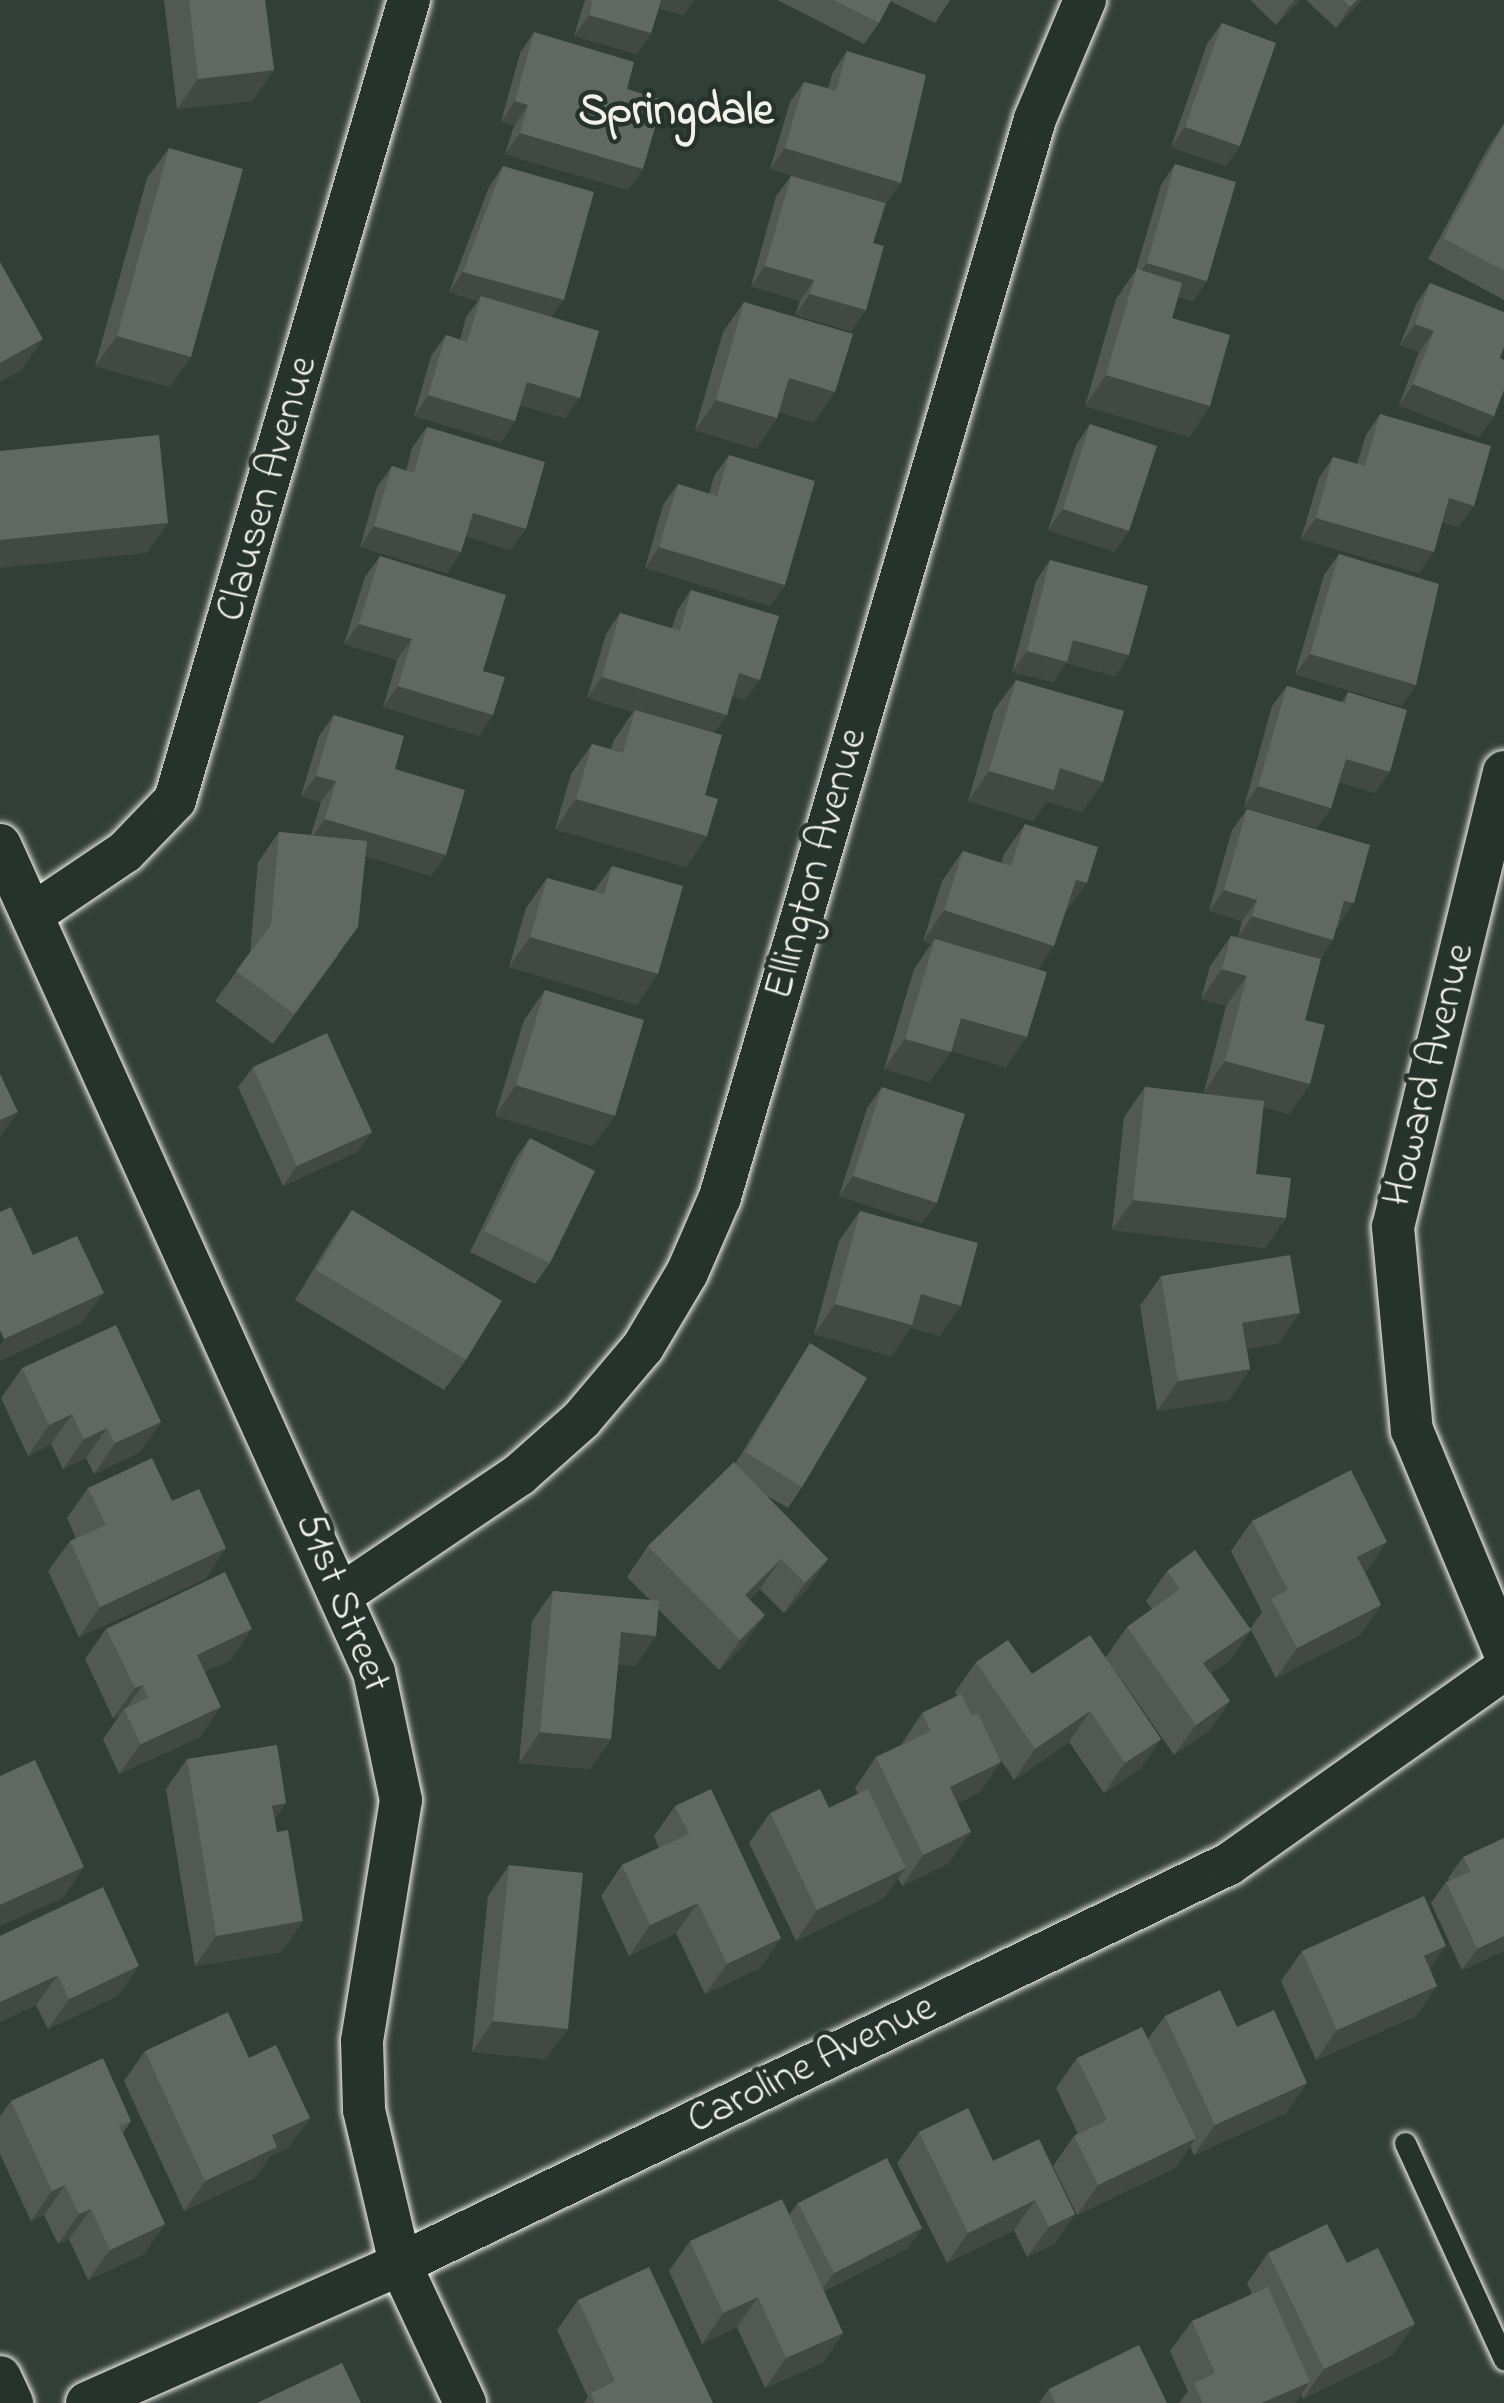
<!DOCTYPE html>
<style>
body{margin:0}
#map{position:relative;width:1504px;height:2403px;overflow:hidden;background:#323e38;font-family:"Indie Flower",sans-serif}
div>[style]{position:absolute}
.roads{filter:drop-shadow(0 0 3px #f4f1e8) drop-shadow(0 0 3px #f4f1e8)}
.lane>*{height:21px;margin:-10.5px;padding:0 10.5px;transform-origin:10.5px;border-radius:10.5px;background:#26332d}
.street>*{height:42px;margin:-21px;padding:0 21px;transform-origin:21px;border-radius:21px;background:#26332d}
.wall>*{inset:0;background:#525953}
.shaded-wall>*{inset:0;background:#424944}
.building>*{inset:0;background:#5f6861}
span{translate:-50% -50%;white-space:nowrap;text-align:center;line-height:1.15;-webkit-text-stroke:9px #26332d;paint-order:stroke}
.street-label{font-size:42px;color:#f4f1e8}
.neighbourhood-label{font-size:45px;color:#f4f1e8;font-weight:700}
</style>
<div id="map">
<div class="roads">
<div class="lane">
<div style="left:1405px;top:2143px;width:238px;rotate:65.4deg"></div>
</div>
<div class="street">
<div style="left:1504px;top:772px;width:468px;rotate:103.7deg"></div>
<div style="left:1393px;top:1227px;width:204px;rotate:84.7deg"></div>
<div style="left:1412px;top:1430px;width:239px;rotate:67.4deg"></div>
<div style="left:0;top:845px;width:908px;rotate:65.67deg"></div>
<div style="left:374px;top:1672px;width:131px;rotate:78.1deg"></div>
<div style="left:401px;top:1800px;width:244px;rotate:99.2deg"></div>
<div style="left:362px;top:2041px;width:69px;rotate:88.3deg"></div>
<div style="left:364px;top:2110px;width:158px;rotate:76.8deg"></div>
<div style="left:400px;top:2264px;width:153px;rotate:64.9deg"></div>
<div style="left:33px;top:914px;width:111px;rotate:-34deg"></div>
<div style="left:125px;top:852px;width:72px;rotate:-46.1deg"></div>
<div style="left:175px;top:800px;width:834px;rotate:-73.7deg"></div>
<div style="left:344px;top:1593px;width:211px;rotate:-34deg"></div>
<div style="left:519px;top:1475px;width:83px;rotate:-41.6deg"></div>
<div style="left:581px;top:1420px;width:96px;rotate:-49.7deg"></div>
<div style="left:643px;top:1347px;width:86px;rotate:-59.3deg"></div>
<div style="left:687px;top:1273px;width:83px;rotate:-66.5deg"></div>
<div style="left:720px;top:1197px;width:1123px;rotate:-73.71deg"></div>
<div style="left:1035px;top:119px;width:129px;rotate:-67.2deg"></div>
<div style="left:0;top:2377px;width:29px;rotate:65deg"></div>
<div style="left:87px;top:2403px;width:342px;rotate:-23.9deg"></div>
<div style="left:400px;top:2264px;width:920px;rotate:-25.76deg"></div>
<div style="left:1229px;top:1864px;width:337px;rotate:-35.3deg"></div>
</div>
</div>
<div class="wall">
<div style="clip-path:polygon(164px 0,265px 0,274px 70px,252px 101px,177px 109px)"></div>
<div style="clip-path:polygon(585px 0,694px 0,684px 15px,659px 8px,651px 33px,637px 54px,574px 36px)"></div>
<div style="clip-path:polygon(777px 0,950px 0,935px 23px,890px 1px,879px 23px,864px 44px)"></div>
<div style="clip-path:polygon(1250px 0,1300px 0,1276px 25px)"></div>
<div style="clip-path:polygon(1306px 0,1362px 0,1336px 28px)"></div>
<div style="clip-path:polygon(1222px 23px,1240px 146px,1226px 166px,1171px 147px,1207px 44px)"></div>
<div style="clip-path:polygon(534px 32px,627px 89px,643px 169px,628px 190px,505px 154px,514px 126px,501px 122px,520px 53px)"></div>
<div style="clip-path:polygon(847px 51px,886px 204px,873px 243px,866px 310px,851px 331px,795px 315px,800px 301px,751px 286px,776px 196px,791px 176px,823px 185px,770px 169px,790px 102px,804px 82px,828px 88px,833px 72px)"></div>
<div style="clip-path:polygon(1504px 124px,1504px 300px,1428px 259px,1490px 144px)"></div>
<div style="clip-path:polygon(169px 148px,170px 387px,95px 366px,147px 178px)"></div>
<div style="clip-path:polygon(1175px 164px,1207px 281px,1193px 301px,1178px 297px,1172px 318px,1210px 406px,1189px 437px,1085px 406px,1116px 299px,1136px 270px,1161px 185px)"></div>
<div style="clip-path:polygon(503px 166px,552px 317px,565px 418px,520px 405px,515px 421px,501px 442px,414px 416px,431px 356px,446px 335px,460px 340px,466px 317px,478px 301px,449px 292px,489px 187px)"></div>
<div style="clip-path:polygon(1430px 283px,1500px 358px,1494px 416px,1479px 437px,1399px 405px,1419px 352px,1400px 345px,1416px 304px)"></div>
<div style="clip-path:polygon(744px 302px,814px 423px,779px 412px,777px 418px,756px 449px,695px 430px,723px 332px)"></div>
<div style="clip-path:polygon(1380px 414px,1459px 527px,1442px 522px,1419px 573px,1301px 539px,1319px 478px,1333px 457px,1357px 464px,1366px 435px)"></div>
<div style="clip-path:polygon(1090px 424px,1115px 552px,1048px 530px,1076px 445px)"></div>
<div style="clip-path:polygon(427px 427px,511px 550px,466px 536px,461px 552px,447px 573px,360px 547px,377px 487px,392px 466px,406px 471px,412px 448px)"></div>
<div style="clip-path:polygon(729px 455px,785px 585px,770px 606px,645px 568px,663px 505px,678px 484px,709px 494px,714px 476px)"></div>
<div style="clip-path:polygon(1339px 554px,1402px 706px,1295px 674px,1324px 575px)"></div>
<div style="clip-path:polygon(380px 556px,483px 671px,479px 736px,383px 707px,397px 660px,344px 644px,365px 577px)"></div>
<div style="clip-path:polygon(1050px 560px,1129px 655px,1115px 676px,1066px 663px,1053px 682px,1012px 672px,1036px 581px)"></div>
<div style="clip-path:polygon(691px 590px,745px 700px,732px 696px,727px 715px,714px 733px,705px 795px,707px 836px,686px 867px,555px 829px,571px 774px,592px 744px,611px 749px,614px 740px,633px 712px,587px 698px,606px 634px,620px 613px,672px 628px,677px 611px)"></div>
<div style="clip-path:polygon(1016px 680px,1103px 782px,1082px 812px,1047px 801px,1033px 821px,968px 801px,994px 710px)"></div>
<div style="clip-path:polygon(1287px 686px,1342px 702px,1348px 692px,1375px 793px,1339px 782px,1331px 808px,1317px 828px,1244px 807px,1272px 706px)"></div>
<div style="clip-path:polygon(334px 715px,446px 855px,431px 876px,365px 856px,337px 957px,273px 1044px,215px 1001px,250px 953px,258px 862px,279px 832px,311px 835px,321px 802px,301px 796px,319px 736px)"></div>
<div style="clip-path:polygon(1247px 809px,1339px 924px,1320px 959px,1305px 1020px,1310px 1084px,1289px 1114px,1263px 1107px,1256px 1174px,1286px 1218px,1265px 1248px,1112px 1230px,1124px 1117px,1145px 1087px,1217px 1095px,1204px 1092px,1226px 1006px,1201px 999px,1210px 966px,1231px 936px,1238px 937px,1242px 921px,1209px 911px,1232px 830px)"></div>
<div style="clip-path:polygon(1025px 824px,1065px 913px,1038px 970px,1006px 1067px,951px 1051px,929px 1082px,884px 1069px,914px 969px,931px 944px,923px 941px,942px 881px,963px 851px,1001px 863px,1004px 854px)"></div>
<div style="clip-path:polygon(612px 866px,637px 1005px,509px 967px,526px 908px,547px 878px,594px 891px)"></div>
<div style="clip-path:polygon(545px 990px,593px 1146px,495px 1116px,524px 1020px)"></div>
<div style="clip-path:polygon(253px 1067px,372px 1132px,357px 1152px,283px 1186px,238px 1087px)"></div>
<div style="clip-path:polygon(882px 1087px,922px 1223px,839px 1196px,867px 1108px)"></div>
<div style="clip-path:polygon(530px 1138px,550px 1263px,535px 1284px,470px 1252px,515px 1159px)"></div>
<div style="clip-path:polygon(352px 1210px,466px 1360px,444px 1390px,295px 1300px,331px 1240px)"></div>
<div style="clip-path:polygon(860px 1211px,940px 1336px,911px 1328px,891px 1356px,814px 1334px,839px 1241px)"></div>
<div style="clip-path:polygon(1161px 1276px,1279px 1343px,1247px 1349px,1250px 1369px,1229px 1400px,1157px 1411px,1140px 1306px)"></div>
<div style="clip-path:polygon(810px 1343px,802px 1487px,788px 1508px,764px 1494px,828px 1559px,807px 1589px,784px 1613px,760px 1589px,749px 1600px,743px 1646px,719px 1670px,658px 1609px,656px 1636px,635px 1666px,618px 1664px,611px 1739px,590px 1769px,519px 1763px,532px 1621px,553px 1591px,650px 1600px,627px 1577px,648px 1546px,735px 1464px)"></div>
<div style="clip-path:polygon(22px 1368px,161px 1422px,140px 1452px,94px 1474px,86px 1458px,63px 1469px,51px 1444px,28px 1456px,1px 1398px)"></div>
<div style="clip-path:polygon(88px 1488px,172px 1501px,226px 1548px,205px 1579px,79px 1637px,48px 1571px,70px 1541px,76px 1538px,67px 1518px)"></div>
<div style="clip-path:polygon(1252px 1521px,1365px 1572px,1381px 1605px,1360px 1635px,1276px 1678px,1251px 1630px,1230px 1660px,1211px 1673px,1230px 1701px,1209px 1731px,1174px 1755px,1111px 1664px,1161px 1739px,1140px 1769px,1104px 1793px,1069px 1742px,1014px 1780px,1001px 1760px,980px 1792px,958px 1803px,950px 1862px,902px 1886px,898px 1878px,884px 1898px,796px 1941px,749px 1843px,770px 1813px,829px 1808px,858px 1794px,855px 1788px,876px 1757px,901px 1745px,922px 1713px,957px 1696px,955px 1692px,976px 1662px,1032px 1674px,1106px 1657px,1127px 1627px,1152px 1609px,1146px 1601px,1167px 1571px,1250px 1629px,1262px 1612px,1231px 1551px)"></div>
<div style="clip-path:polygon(106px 1629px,231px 1660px,204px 1672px,200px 1737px,119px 1774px,103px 1739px,119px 1716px,113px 1718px,85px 1659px)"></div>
<div style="clip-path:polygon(187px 1759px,275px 1819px,282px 1952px,195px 1966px,166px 1789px)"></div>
<div style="clip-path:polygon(675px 1806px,781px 1938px,760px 1968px,705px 1994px,676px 1933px,629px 1956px,601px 1896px,622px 1865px,659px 1848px,654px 1836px)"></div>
<div style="clip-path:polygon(1463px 1857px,1504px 1951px,1462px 1970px,1431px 1903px,1446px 1882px,1449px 1881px,1448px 1878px)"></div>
<div style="clip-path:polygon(509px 1865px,546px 2059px,472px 2052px,488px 1896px)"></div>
<div style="clip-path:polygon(0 1936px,118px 1996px,48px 2029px,36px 2005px,0 2022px)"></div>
<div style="clip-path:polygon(1302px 1951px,1430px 1969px,1437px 1986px,1416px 2016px,1316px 2060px,1281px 1981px)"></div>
<div style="clip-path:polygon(1165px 2016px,1237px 2027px,1307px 2083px,1286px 2113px,1194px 2155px,1190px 2146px,1175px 2168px,1077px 2215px,1053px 2166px,1074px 2136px,1078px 2134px,1056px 2088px,1077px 2058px,1148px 2039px)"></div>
<div style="clip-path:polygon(145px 2051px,249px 2058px,310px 2118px,288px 2148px,270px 2156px,256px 2177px,184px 2211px,124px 2081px)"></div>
<div style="clip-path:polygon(11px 2101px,131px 2121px,123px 2133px,165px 2224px,144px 2254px,88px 2280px,69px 2239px,58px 2244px,44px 2215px,31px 2221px,0 2154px,0 2116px)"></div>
<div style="clip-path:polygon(919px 2132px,993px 2161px,1075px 2214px,1054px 2244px,1027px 2257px,1014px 2230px,947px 2263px,897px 2163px)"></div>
<div style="clip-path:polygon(798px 2203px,922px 2228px,907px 2249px,824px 2291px,843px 2333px,822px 2363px,765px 2388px,737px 2327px,702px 2344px,669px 2271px,690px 2241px,789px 2215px)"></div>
<div style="clip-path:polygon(1268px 2253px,1394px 2354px,1303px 2399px,1301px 2394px,1295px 2403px,1179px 2403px,1188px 2391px,1170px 2351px,1192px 2321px,1252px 2294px,1247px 2283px)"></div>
<div style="clip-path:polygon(578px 2300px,713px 2403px,584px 2403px,588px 2397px,557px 2330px)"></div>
<div style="clip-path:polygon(1049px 2389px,1167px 2403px,1039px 2403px)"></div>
</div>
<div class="shaded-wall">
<div style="clip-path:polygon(654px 0,694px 0,684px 15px,651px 5px)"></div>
<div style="clip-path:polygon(1295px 0,1300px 0,1276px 25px,1291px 4px)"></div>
<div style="clip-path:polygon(1357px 0,1362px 0,1336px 28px,1350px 7px)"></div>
<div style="clip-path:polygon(589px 15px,651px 33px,637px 54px,574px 36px)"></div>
<div style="clip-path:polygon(274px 70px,252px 101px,177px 109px,198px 79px)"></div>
<div style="clip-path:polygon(515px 101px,528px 105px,514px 126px,501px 122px)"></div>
<div style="clip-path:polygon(1185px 127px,1240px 146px,1226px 166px,1171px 147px)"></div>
<div style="clip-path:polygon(520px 133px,643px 169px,628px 190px,505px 154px)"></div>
<div style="clip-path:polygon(785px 148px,901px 183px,886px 204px,770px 169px)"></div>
<div style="clip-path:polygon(1147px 263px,1207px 281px,1193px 301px,1132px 283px)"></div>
<div style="clip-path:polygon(765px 266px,814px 280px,800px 301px,751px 286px)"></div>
<div style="clip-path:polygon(463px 272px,564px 300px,549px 321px,481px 296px,478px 301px,449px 292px)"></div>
<div style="clip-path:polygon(810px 294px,866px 310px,851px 331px,795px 315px)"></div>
<div style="clip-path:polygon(1415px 324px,1434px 331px,1419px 352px,1400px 345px)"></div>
<div style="clip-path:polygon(117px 336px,191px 357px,170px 387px,95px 366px)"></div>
<div style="clip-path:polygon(43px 339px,22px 370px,0 382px,0 363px)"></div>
<div style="clip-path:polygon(1106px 375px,1210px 406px,1189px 437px,1085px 406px)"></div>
<div style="clip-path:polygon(789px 378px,835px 392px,814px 423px,768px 409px)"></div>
<div style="clip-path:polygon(527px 382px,580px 398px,565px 418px,512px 403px)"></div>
<div style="clip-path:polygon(1413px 384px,1494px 416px,1479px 437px,1399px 405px)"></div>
<div style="clip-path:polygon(428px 395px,515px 421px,501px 442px,414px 416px)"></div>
<div style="clip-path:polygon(716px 400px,777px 418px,756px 449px,695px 430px)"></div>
<div style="clip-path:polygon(1449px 498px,1474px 506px,1459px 527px,1434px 519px)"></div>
<div style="clip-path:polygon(1063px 509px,1129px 531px,1115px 552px,1048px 530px)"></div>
<div style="clip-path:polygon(473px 513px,526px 529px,511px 550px,458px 534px)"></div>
<div style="clip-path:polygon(1316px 518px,1434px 552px,1419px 573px,1301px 539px)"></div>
<div style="clip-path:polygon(168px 523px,147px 553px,0 568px,0 540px)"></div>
<div style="clip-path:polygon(374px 526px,461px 552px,447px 573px,360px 547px)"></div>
<div style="clip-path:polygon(659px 547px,785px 585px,770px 606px,645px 568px)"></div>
<div style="clip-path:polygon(359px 624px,412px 639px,397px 660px,344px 644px)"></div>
<div style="clip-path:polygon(1073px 640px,1129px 655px,1115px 676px,1066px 663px,1053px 682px,1012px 672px,1027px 651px)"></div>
<div style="clip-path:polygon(1310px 654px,1416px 685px,1402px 706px,1295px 674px)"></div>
<div style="clip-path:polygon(739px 673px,760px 680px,745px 700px,724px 694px)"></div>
<div style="clip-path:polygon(602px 677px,727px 715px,712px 736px,587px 698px)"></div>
<div style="clip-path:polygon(398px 686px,493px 715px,479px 736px,383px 707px)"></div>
<div style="clip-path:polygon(1346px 759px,1390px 772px,1375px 793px,1331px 780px)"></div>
<div style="clip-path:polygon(1060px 768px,1103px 782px,1082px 812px,1047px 801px,1033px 821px,968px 801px,989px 771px)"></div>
<div style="clip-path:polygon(316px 776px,336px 781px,321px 802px,301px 796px)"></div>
<div style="clip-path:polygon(1258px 786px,1331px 808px,1317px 828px,1244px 807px)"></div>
<div style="clip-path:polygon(576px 799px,707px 836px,686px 867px,555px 829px)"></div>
<div style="clip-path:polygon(325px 819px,446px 855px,431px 876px,310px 840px)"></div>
<div style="clip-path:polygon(1076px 880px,1087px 883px,1065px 913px)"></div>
<div style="clip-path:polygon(1224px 890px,1257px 900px,1242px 921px,1209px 911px)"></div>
<div style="clip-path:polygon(1344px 901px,1354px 903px,1339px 924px,1330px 922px)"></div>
<div style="clip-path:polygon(944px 910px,1054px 946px,1033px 977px,935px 939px,931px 944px,923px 941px)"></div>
<div style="clip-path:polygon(1252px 916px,1333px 940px,1319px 961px,1238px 937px)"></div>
<div style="clip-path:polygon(530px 937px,658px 974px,637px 1005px,509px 967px)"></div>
<div style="clip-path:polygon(1222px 969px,1247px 976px,1226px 1006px,1201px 999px)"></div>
<div style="clip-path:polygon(961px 1018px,1027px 1037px,1006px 1067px,940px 1048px)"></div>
<div style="clip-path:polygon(905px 1039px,951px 1052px,929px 1082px,884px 1069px)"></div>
<div style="clip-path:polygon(1225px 1061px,1310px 1084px,1289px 1114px,1204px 1092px)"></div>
<div style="clip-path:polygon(516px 1085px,615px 1116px,593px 1146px,495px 1116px)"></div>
<div style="clip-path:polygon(18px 1112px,0 1137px,0 1120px)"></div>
<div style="clip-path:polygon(372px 1132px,357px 1152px,283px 1186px,297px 1166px)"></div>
<div style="clip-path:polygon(853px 1176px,937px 1203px,922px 1223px,839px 1196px)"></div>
<div style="clip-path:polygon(1133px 1200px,1286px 1218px,1265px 1248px,1112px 1230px)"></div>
<div style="clip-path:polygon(104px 1293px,82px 1323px,0 1361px,0 1345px,4px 1339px)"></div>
<div style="clip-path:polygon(921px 1294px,961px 1306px,940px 1336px,911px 1328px,891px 1356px,814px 1334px,835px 1304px)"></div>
<div style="clip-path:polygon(1300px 1313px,1279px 1343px,1221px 1353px,1242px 1323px)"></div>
<div style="clip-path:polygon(1250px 1369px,1229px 1400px,1157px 1411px,1178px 1381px)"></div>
<div style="clip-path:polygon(72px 1414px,51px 1444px,28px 1456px,49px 1425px)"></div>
<div style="clip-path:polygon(161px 1422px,140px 1452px,94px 1474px,115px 1443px)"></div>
<div style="clip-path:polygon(107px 1428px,86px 1458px,63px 1469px,84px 1439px)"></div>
<div style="clip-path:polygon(1387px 1542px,1366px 1572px,1336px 1588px,1357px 1557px)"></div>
<div style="clip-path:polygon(226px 1548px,205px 1579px,79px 1637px,100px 1607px)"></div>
<div style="clip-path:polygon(781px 1559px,760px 1589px,723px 1625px,745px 1595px)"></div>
<div style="clip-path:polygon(828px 1559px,807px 1589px,784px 1613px,805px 1583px)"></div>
<div style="clip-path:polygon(1381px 1605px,1360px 1635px,1276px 1678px,1297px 1648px)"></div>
<div style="clip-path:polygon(765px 1615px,743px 1646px,719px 1670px,740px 1640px)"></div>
<div style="clip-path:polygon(252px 1629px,231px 1660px,175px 1685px,197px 1655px)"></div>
<div style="clip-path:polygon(1251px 1630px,1230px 1660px,1182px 1693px,1203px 1663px)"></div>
<div style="clip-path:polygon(621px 1632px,656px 1636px,635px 1666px,600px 1663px)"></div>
<div style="clip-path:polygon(143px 1685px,125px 1710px,124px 1709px,119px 1716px,113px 1718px,135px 1688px)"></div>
<div style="clip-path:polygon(1230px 1701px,1209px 1731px,1174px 1755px,1196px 1725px)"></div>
<div style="clip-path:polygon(221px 1707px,200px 1737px,119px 1774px,141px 1744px)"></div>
<div style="clip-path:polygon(1090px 1711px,1069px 1742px,1014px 1780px,1035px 1749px)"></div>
<div style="clip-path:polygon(540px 1732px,611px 1739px,590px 1769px,519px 1763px)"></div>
<div style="clip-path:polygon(1161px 1739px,1140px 1769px,1104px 1793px,1125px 1763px)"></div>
<div style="clip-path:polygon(1001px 1762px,980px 1792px,929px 1817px,950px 1787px)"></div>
<div style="clip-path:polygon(286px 1803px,265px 1834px,272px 1806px)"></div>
<div style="clip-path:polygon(971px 1832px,950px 1862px,902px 1886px,923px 1855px)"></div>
<div style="clip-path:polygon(84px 1867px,63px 1898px,0 1926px,0 1905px)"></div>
<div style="clip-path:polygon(906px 1868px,884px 1898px,796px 1941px,817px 1910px)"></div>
<div style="clip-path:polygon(698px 1903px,676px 1933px,629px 1956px,650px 1925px)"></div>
<div style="clip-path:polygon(303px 1921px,282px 1952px,195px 1966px,216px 1936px)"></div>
<div style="clip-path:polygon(1504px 1936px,1504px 1951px,1462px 1970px,1477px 1949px)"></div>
<div style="clip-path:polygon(781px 1938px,760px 1968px,705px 1994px,727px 1964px)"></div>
<div style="clip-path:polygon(1446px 1946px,1425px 1976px,1424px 1956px)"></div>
<div style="clip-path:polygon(139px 1966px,118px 1996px,48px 2029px,69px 1999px)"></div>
<div style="clip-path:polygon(58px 1975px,36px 2005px,0 2022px,0 2002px)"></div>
<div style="clip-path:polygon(1437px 1986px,1416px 2016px,1316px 2060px,1337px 2030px)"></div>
<div style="clip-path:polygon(493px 2021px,568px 2029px,546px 2059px,472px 2052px)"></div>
<div style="clip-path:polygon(1307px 2083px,1286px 2113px,1194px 2155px,1215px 2125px)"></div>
<div style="clip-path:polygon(310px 2118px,288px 2148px,270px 2156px,256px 2177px,184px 2211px,205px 2181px,272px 2135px)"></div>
<div style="clip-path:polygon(1196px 2138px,1175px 2168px,1077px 2215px,1098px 2185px)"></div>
<div style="clip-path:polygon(65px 2185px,44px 2215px,31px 2221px,52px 2191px)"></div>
<div style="clip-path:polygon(1035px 2200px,1014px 2230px,947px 2263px,968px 2233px)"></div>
<div style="clip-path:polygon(91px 2209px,69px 2239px,58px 2244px,79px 2214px)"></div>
<div style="clip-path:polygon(1075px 2214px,1054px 2244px,1027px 2257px,1049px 2227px)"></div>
<div style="clip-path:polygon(165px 2224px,144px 2254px,88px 2280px,110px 2250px)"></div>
<div style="clip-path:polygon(922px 2228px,907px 2249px,819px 2294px,834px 2273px)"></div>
<div style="clip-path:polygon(758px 2297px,737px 2327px,702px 2344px,723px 2313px)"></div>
<div style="clip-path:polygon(1415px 2324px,1394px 2354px,1303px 2399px,1324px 2369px)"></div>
<div style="clip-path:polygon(843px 2333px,822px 2363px,765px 2388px,786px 2358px)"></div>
<div style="clip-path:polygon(1310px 2382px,1295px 2403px,1261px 2403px)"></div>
</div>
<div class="building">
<div style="clip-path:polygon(189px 0,265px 0,274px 70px,198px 79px)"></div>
<div style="clip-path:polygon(593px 0,661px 0,651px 33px,589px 15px)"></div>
<div style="clip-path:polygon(833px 0,891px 0,879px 23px)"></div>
<div style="clip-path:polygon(1343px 0,1357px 0,1350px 7px)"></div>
<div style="clip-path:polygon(1222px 23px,1276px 43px,1240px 146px,1185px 127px)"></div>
<div style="clip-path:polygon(534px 32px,634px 62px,627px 89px,663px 100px,643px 169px,520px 133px,528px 105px,515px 101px)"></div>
<div style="clip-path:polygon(847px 51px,926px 75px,901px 183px,785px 148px,804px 82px,836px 91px)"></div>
<div style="clip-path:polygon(1504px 124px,1504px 271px,1443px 238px)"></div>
<div style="clip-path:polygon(169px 148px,243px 169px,191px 357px,117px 336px)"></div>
<div style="clip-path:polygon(1175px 164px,1236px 182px,1207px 281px,1147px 263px)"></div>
<div style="clip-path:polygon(503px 166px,594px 192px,564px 300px,463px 272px)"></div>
<div style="clip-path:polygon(791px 176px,885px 203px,873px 243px,884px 246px,866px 310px,810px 294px,814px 280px,765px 266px)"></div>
<div style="clip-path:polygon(0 262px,43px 339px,0 363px)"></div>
<div style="clip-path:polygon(1137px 269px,1182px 283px,1172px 318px,1230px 335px,1210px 406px,1106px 375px)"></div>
<div style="clip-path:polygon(1430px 283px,1504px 312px,1504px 347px,1500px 358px,1504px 360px,1504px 390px,1494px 416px,1413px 384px,1434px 331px,1415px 324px)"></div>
<div style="clip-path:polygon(481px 296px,599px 331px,580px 398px,527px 382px,515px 421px,428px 395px,446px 335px,467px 342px)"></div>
<div style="clip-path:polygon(744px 302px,853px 334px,835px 392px,789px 378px,777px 418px,716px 400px)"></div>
<div style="clip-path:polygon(1380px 414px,1491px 446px,1474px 506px,1449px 498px,1434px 552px,1316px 518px,1333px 457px,1365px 466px)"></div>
<div style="clip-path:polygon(1090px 424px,1157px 446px,1129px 531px,1063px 509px)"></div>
<div style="clip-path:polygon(427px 427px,545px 462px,526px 529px,473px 513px,461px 552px,374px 526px,392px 466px,414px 473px)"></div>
<div style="clip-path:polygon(159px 435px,168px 523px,0 540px,0 451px)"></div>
<div style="clip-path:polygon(729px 455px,815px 481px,785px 585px,659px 547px,678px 484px,717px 496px)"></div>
<div style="clip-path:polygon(1339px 554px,1439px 584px,1416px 685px,1310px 654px)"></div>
<div style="clip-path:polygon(380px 556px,506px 595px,483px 671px,505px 677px,493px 715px,398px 686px,412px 639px,359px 624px)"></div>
<div style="clip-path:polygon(1050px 560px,1148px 586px,1129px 655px,1073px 640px,1067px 662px,1027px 651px)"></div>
<div style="clip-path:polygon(691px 590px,779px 616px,760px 680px,739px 673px,727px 715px,602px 677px,620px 613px,680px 631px)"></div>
<div style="clip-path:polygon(1016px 680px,1124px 711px,1103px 782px,1060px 768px,1054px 790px,989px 771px)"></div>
<div style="clip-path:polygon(1287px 686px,1345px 703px,1348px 692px,1407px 710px,1390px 772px,1346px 759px,1331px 808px,1258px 786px)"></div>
<div style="clip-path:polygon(635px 710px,722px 735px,705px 795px,718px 799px,707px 836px,576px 799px,592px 744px,623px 753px)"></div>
<div style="clip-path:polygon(334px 715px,404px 736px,395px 769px,465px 790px,446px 855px,325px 819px,336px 781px,316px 776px)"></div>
<div style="clip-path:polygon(1247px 809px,1370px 845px,1354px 903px,1344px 901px,1333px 940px,1252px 916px,1257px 900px,1224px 890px)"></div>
<div style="clip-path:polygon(1025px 824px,1098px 847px,1087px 883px,1076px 880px,1054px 946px,944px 910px,963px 851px,1011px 866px)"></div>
<div style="clip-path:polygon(279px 832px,367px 841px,358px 927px,294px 1014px,236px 971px,271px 925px)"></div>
<div style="clip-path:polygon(612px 866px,683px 886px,658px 974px,530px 937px,547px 878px,604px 894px)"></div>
<div style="clip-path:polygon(1231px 936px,1321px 959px,1305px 1020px,1325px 1025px,1310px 1084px,1225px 1061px,1247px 976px,1222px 969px)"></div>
<div style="clip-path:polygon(935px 939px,1047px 972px,1027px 1037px,961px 1018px,951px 1052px,905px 1039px)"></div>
<div style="clip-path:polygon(545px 990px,644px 1020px,615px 1116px,516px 1085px)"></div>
<div style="clip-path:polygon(327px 1033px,372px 1132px,297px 1166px,253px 1067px)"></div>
<div style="clip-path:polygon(0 1074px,18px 1112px,0 1120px)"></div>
<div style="clip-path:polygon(882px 1087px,965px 1114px,937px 1203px,853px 1176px)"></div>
<div style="clip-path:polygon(1145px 1087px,1264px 1101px,1256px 1174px,1291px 1178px,1286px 1218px,1133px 1200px)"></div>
<div style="clip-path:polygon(530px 1138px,595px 1171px,550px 1263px,484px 1231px)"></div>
<div style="clip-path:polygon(11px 1207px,33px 1255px,77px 1236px,104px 1293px,4px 1339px,0 1330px,0 1212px)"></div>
<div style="clip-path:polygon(352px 1210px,502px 1301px,466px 1360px,316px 1270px)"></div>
<div style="clip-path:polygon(860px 1211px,978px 1243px,961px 1306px,921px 1294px,912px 1325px,835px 1304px)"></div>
<div style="clip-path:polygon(1290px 1255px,1300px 1313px,1242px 1323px,1250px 1369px,1178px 1381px,1161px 1276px)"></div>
<div style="clip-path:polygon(116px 1325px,161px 1422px,115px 1443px,107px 1428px,84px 1439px,72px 1414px,49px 1425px,22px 1368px)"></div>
<div style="clip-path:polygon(810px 1343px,867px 1378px,802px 1487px,745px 1452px)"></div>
<div style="clip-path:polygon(152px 1458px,172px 1501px,199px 1489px,226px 1548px,100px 1607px,70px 1541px,106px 1525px,88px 1488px)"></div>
<div style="clip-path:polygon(734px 1462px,828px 1559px,805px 1583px,781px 1559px,745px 1595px,765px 1615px,740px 1640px,648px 1546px)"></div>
<div style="clip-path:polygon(1351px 1470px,1387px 1542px,1357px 1557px,1381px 1605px,1297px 1648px,1271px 1599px,1288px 1590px,1252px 1521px)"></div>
<div style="clip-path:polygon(1195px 1550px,1251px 1630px,1203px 1663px,1230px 1701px,1196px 1725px,1127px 1627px,1180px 1589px,1167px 1571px)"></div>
<div style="clip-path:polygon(225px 1572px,252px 1629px,197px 1655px,221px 1707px,141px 1744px,124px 1709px,148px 1698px,143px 1685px,135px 1688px,106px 1629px)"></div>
<div style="clip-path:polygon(553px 1591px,659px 1601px,656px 1636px,621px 1632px,611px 1739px,540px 1732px)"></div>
<div style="clip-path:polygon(1090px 1635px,1161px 1739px,1125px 1763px,1090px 1711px,1035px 1749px,976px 1662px,1008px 1640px,1032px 1674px)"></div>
<div style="clip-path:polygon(961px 1694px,972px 1716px,978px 1713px,1001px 1762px,950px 1787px,971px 1832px,923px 1855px,876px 1757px,931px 1731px,922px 1713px)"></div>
<div style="clip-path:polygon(277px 1745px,286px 1803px,272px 1806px,277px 1832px,288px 1830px,303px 1921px,216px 1936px,187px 1759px)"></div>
<div style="clip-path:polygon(35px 1760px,84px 1867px,0 1905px,0 1776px)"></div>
<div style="clip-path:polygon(711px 1789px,781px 1938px,727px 1964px,698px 1903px,650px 1925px,622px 1865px,689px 1834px,675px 1806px)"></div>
<div style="clip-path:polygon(820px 1789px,829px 1808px,868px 1789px,906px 1868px,817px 1910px,770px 1813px)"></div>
<div style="clip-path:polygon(1504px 1838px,1504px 1936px,1477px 1949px,1446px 1882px,1470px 1872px,1463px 1857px)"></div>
<div style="clip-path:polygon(509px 1865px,583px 1873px,568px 2029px,493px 2021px)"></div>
<div style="clip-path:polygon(103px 1887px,139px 1966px,69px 1999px,58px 1975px,0 2002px,0 1936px)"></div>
<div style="clip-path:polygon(1424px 1896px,1446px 1946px,1424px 1956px,1437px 1986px,1337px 2030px,1302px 1951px)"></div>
<div style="clip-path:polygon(1220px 1990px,1237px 2027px,1274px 2010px,1307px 2083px,1215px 2125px,1165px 2016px)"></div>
<div style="clip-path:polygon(228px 2012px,249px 2058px,276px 2045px,310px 2118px,272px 2135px,277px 2147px,205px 2181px,145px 2051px)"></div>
<div style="clip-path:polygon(1142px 2027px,1196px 2138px,1098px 2185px,1074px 2136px,1107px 2120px,1077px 2058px)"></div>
<div style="clip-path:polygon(103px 2058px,131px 2121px,119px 2126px,165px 2224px,110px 2250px,91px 2209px,79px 2214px,65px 2185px,52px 2191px,11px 2101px)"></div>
<div style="clip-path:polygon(968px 2108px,993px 2161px,1039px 2139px,1075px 2214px,1049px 2227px,1035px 2200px,968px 2233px,919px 2132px)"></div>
<div style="clip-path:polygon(887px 2158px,922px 2228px,834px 2273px,798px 2203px)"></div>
<div style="clip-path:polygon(782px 2199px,843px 2333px,786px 2358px,758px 2297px,723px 2313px,690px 2241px)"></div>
<div style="clip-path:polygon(1327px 2224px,1347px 2263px,1378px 2248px,1415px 2324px,1324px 2369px,1268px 2253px)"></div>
<div style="clip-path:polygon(649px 2267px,713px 2403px,595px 2403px,591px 2393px,615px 2381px,578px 2300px)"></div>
<div style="clip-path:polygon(1268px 2287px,1310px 2382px,1261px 2403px,1203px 2403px,1194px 2383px,1215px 2373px,1192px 2321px)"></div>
<div style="clip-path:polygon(1139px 2345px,1167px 2403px,1055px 2403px,1049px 2389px)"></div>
<div style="clip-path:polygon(342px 2363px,361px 2403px,257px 2403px)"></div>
</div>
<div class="street-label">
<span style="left:268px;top:489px;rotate:-74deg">Clausen Avenue</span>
<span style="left:817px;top:864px;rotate:-74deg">Ellington Avenue</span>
<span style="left:1430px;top:1075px;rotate:-76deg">Howard Avenue</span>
<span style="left:342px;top:1603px;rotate:68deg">51st Street</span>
<span style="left:812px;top:2065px;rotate:-26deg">Caroline Avenue</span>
</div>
<div class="neighbourhood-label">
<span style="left:676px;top:113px">Springdale</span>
</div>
</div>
